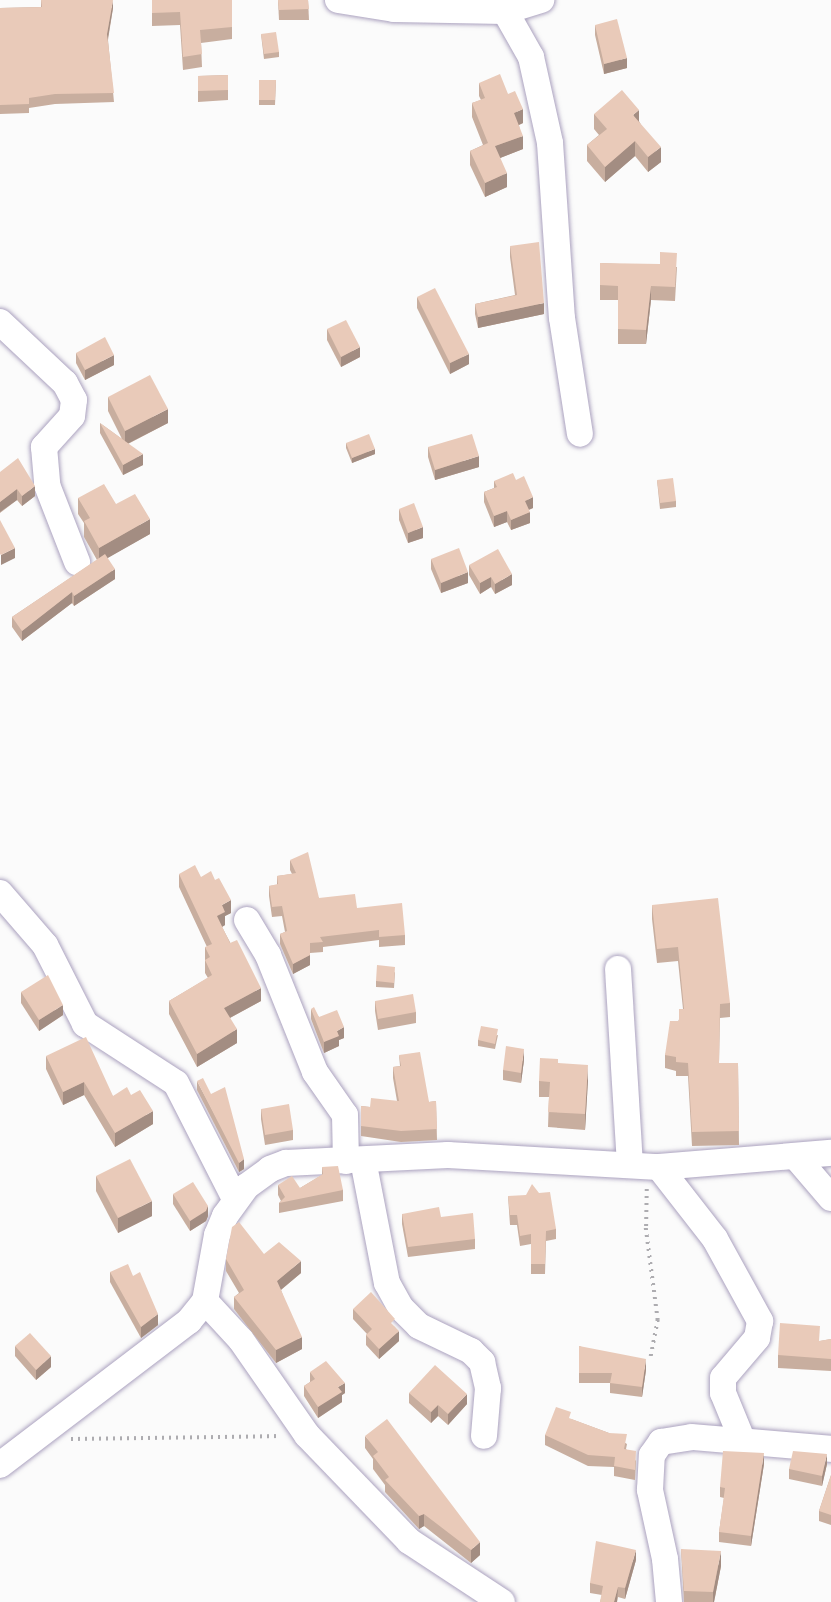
<!DOCTYPE html>
<style>
body{margin:0}
#map{position:relative;width:831px;height:1602px;overflow:hidden;background:#fbfbfb;font-family:"DM Sans",sans-serif}
div>[style]{position:absolute}
.path>*{height:3.5px;margin-top:-1.75px;transform-origin:0;background:repeating-linear-gradient(90deg,#adacb0 0 2px,transparent 0 7px)}
.roads{filter:drop-shadow(0 0 2px #aba2bf) drop-shadow(0 0 2px #aba2bf)}
.minor>*{height:26px;margin:-13px;padding:0 13px;transform-origin:13px;border-radius:13px;background:#fff}
.wall>*{inset:0;background:#c8ae9f}
.shaded-wall>*{inset:0;background:#a38d82}
.building>*{inset:0;background:#e9cab9}
span{translate:-50% -50%;white-space:nowrap;text-align:center;line-height:1.15;-webkit-text-stroke:5px #fff;paint-order:stroke}
</style>
<div id="map">
<div class="path">
<div style="left:647px;top:1189px;width:39px;rotate:91deg"></div>
<div style="left:646px;top:1228px;width:93px;rotate:82.6deg"></div>
<div style="left:658px;top:1320px;width:37px;rotate:101deg"></div>
<div style="left:71px;top:1439px;width:209px;rotate:-0.8deg"></div>
</div>
<div class="roads">
<div class="minor">
<div style="left:338px;top:0;width:57px;rotate:9.1deg"></div>
<div style="left:394px;top:9px;width:111px;rotate:1deg"></div>
<div style="left:505px;top:11px;width:38px;rotate:-17deg"></div>
<div style="left:505px;top:11px;width:53px;rotate:60.5deg"></div>
<div style="left:531px;top:57px;width:88px;rotate:77.5deg"></div>
<div style="left:550px;top:143px;width:175px;rotate:86.1deg"></div>
<div style="left:562px;top:318px;width:117px;rotate:81.2deg"></div>
<div style="left:0;top:322px;width:89px;rotate:43.2deg"></div>
<div style="left:65px;top:383px;width:19px;rotate:62deg"></div>
<div style="left:74px;top:400px;width:16px;rotate:97deg"></div>
<div style="left:72px;top:416px;width:42px;rotate:132.1deg"></div>
<div style="left:44px;top:447px;width:38px;rotate:85deg"></div>
<div style="left:47px;top:485px;width:83px;rotate:68.7deg"></div>
<div style="left:0;top:893px;width:69px;rotate:49.1deg"></div>
<div style="left:45px;top:945px;width:89px;rotate:63.1deg"></div>
<div style="left:85px;top:1024px;width:108px;rotate:33deg"></div>
<div style="left:176px;top:1083px;width:130px;rotate:63deg"></div>
<div style="left:247px;top:920px;width:41px;rotate:59deg"></div>
<div style="left:268px;top:955px;width:126px;rotate:68.1deg"></div>
<div style="left:315px;top:1072px;width:52px;rotate:55.1deg"></div>
<div style="left:345px;top:1115px;width:46px;rotate:88.8deg"></div>
<div style="left:618px;top:969px;width:195px;rotate:86.5deg"></div>
<div style="left:796px;top:1157px;width:54px;rotate:49.5deg"></div>
<div style="left:363px;top:1160px;width:125px;rotate:79deg"></div>
<div style="left:387px;top:1283px;width:29px;rotate:61deg"></div>
<div style="left:401px;top:1308px;width:25px;rotate:45deg"></div>
<div style="left:419px;top:1326px;width:58px;rotate:25.7deg"></div>
<div style="left:471px;top:1351px;width:16px;rotate:45deg"></div>
<div style="left:482px;top:1362px;width:27px;rotate:77deg"></div>
<div style="left:488px;top:1388px;width:48px;rotate:94.8deg"></div>
<div style="left:659px;top:1167px;width:91px;rotate:52.1deg"></div>
<div style="left:715px;top:1239px;width:94px;rotate:61.2deg"></div>
<div style="left:760px;top:1321px;width:17px;rotate:100deg"></div>
<div style="left:757px;top:1338px;width:52px;rotate:130.4deg"></div>
<div style="left:723px;top:1378px;width:15px;rotate:90deg"></div>
<div style="left:723px;top:1393px;width:55px;rotate:67.6deg"></div>
<div style="left:205px;top:1301px;width:53px;rotate:47.3deg"></div>
<div style="left:241px;top:1340px;width:116px;rotate:55.2deg"></div>
<div style="left:307px;top:1435px;width:147px;rotate:46.1deg"></div>
<div style="left:409px;top:1541px;width:111px;rotate:33.3deg"></div>
<div style="left:0;top:1465px;width:238px;rotate:-37.3deg"></div>
<div style="left:189px;top:1321px;width:26px;rotate:-51deg"></div>
<div style="left:205px;top:1301px;width:67px;rotate:-79.7deg"></div>
<div style="left:217px;top:1235px;width:21px;rotate:-67deg"></div>
<div style="left:225px;top:1216px;width:37px;rotate:-54deg"></div>
<div style="left:247px;top:1186px;width:29px;rotate:-36deg"></div>
<div style="left:270px;top:1169px;width:17px;rotate:-21deg"></div>
<div style="left:286px;top:1163px;width:162px;rotate:-2.8deg"></div>
<div style="left:448px;top:1155px;width:211px;rotate:3.3deg"></div>
<div style="left:659px;top:1167px;width:173px;rotate:-4.7deg"></div>
<div style="left:669px;top:1602px;width:43px;rotate:-95.3deg"></div>
<div style="left:665px;top:1559px;width:71px;rotate:-102.3deg"></div>
<div style="left:650px;top:1490px;width:35px;rotate:-87deg"></div>
<div style="left:652px;top:1455px;width:16px;rotate:-55deg"></div>
<div style="left:661px;top:1442px;width:31px;rotate:-9deg"></div>
<div style="left:692px;top:1437px;width:140px;rotate:4.9deg"></div>
</div>
</div>
<div class="wall">
<div style="clip-path:polygon(41px 0,113px 8px,108px 40px,114px 102px,55px 104px,29px 108px,29px 113px,0 114px,0 8px,41px 7px)"></div>
<div style="clip-path:polygon(152px 0,232px 0,232px 39px,201px 43px,202px 67px,183px 70px,180px 25px,152px 26px)"></div>
<div style="clip-path:polygon(278px 0,308px 0,309px 20px,279px 20px)"></div>
<div style="clip-path:polygon(595px 25px,627px 68px,604px 74px,595px 35px)"></div>
<div style="clip-path:polygon(261px 34px,279px 52px,279px 57px,264px 59px)"></div>
<div style="clip-path:polygon(228px 75px,228px 100px,198px 102px,198px 76px)"></div>
<div style="clip-path:polygon(259px 80px,276px 80px,275px 105px,259px 105px)"></div>
<div style="clip-path:polygon(479px 83px,508px 94px,523px 123px,519px 125px,523px 149px,500px 158px,507px 187px,485px 197px,470px 165px,470px 151px,483px 145px,472px 117px,472px 103px,481px 100px,479px 96px)"></div>
<div style="clip-path:polygon(594px 114px,639px 121px,661px 162px,648px 172px,635px 156px,605px 182px,587px 161px,587px 145px,599px 135px,594px 129px)"></div>
<div style="clip-path:polygon(510px 246px,544px 314px,478px 328px,475px 314px,475px 304px,515px 295px,510px 257px)"></div>
<div style="clip-path:polygon(600px 263px,677px 267px,675px 301px,651px 300px,646px 344px,618px 344px,618px 300px,600px 300px)"></div>
<div style="clip-path:polygon(417px 297px,469px 364px,450px 374px,417px 308px)"></div>
<div style="clip-path:polygon(327px 329px,360px 357px,341px 367px,327px 340px)"></div>
<div style="clip-path:polygon(76px 353px,114px 365px,85px 380px,76px 363px)"></div>
<div style="clip-path:polygon(108px 397px,168px 423px,128px 444px,143px 465px,123px 475px,100px 433px,100px 423px,122px 439px,108px 411px)"></div>
<div style="clip-path:polygon(346px 443px,375px 454px,352px 463px,346px 448px)"></div>
<div style="clip-path:polygon(428px 447px,479px 467px,435px 480px,428px 457px)"></div>
<div style="clip-path:polygon(0 472px,35px 496px,22px 506px,17px 500px,0 513px)"></div>
<div style="clip-path:polygon(516px 480px,533px 508px,529px 510px,530px 523px,511px 530px,507px 522px,494px 527px,484px 502px,484px 492px,494px 488px,494px 481px)"></div>
<div style="clip-path:polygon(657px 480px,676px 501px,676px 507px,660px 509px)"></div>
<div style="clip-path:polygon(78px 498px,116px 504px,150px 534px,107px 558px,115px 579px,74px 606px,72px 603px,22px 641px,12px 627px,12px 617px,97px 560px,84px 537px,84px 523px,78px 514px)"></div>
<div style="clip-path:polygon(399px 509px,423px 538px,408px 543px,399px 520px)"></div>
<div style="clip-path:polygon(431px 559px,468px 583px,441px 593px,431px 569px)"></div>
<div style="clip-path:polygon(469px 565px,512px 585px,495px 594px,491px 587px,480px 594px,469px 575px)"></div>
<div style="clip-path:polygon(290px 860px,319px 898px,357px 908px,405px 935px,405px 945px,379px 947px,379px 940px,323px 947px,323px 952px,310px 953px,310px 965px,293px 974px,280px 944px,280px 934px,285px 932px,282px 916px,272px 917px,269px 896px,269px 886px,277px 885px,277px 876px,292px 874px,290px 870px)"></div>
<div style="clip-path:polygon(179px 874px,231px 913px,225px 916px,225px 925px,222px 927px,261px 1001px,230px 1018px,237px 1043px,197px 1067px,169px 1014px,169px 1001px,208px 978px,205px 973px,205px 947px,207px 947px,179px 887px)"></div>
<div style="clip-path:polygon(652px 905px,730px 1003px,730px 1017px,720px 1018px,719px 1063px,738px 1063px,739px 1145px,692px 1146px,688px 1076px,676px 1076px,676px 1071px,665px 1068px,665px 1055px,683px 1009px,678px 961px,657px 963px,652px 919px)"></div>
<div style="clip-path:polygon(395px 972px,394px 988px,376px 987px,376px 981px)"></div>
<div style="clip-path:polygon(21px 992px,63px 1015px,39px 1031px,21px 1003px)"></div>
<div style="clip-path:polygon(375px 1001px,416px 1012px,416px 1023px,378px 1030px,375px 1011px)"></div>
<div style="clip-path:polygon(311px 1009px,319px 1017px,344px 1038px,339px 1040px,339px 1046px,324px 1053px,311px 1019px)"></div>
<div style="clip-path:polygon(498px 1035px,495px 1049px,478px 1046px,478px 1040px)"></div>
<div style="clip-path:polygon(399px 1055px,429px 1102px,436px 1101px,437px 1140px,401px 1142px,361px 1136px,361px 1106px,370px 1107px,397px 1101px,393px 1078px,393px 1067px,400px 1066px)"></div>
<div style="clip-path:polygon(46px 1056px,113px 1096px,131px 1095px,153px 1124px,115px 1147px,84px 1095px,63px 1105px,46px 1069px)"></div>
<div style="clip-path:polygon(524px 1060px,521px 1083px,503px 1080px,503px 1070px)"></div>
<div style="clip-path:polygon(558px 1063px,588px 1080px,585px 1130px,548px 1127px,549px 1097px,539px 1097px,539px 1081px)"></div>
<div style="clip-path:polygon(197px 1081px,244px 1169px,239px 1172px,197px 1090px)"></div>
<div style="clip-path:polygon(261px 1109px,293px 1130px,293px 1140px,265px 1145px,261px 1119px)"></div>
<div style="clip-path:polygon(322px 1167px,343px 1190px,343px 1201px,279px 1213px,279px 1203px,281px 1201px,278px 1195px,278px 1185px,300px 1188px,322px 1175px)"></div>
<div style="clip-path:polygon(96px 1176px,152px 1216px,118px 1233px,96px 1191px)"></div>
<div style="clip-path:polygon(173px 1194px,208px 1216px,206px 1221px,190px 1231px,173px 1204px)"></div>
<div style="clip-path:polygon(508px 1196px,556px 1229px,556px 1239px,546px 1241px,545px 1274px,531px 1274px,531px 1244px,520px 1246px,517px 1225px,510px 1225px)"></div>
<div style="clip-path:polygon(402px 1214px,441px 1217px,475px 1239px,475px 1249px,408px 1257px,402px 1224px)"></div>
<div style="clip-path:polygon(264px 1254px,301px 1273px,281px 1290px,302px 1349px,276px 1363px,234px 1309px,234px 1297px,239px 1293px,226px 1271px,226px 1259px)"></div>
<div style="clip-path:polygon(110px 1272px,133px 1276px,158px 1325px,141px 1338px,110px 1282px)"></div>
<div style="clip-path:polygon(353px 1309px,395px 1327px,399px 1341px,379px 1359px,366px 1345px,366px 1335px,367px 1334px,353px 1319px)"></div>
<div style="clip-path:polygon(831px 1339px,831px 1371px,778px 1368px,778px 1355px,820px 1341px)"></div>
<div style="clip-path:polygon(15px 1346px,51px 1367px,36px 1380px,15px 1356px)"></div>
<div style="clip-path:polygon(579px 1346px,646px 1370px,642px 1397px,610px 1393px,610px 1383px,579px 1383px)"></div>
<div style="clip-path:polygon(310px 1372px,345px 1393px,342px 1395px,342px 1402px,318px 1418px,304px 1396px,304px 1386px,310px 1382px)"></div>
<div style="clip-path:polygon(409px 1393px,467px 1404px,448px 1425px,438px 1416px,431px 1423px,409px 1403px)"></div>
<div style="clip-path:polygon(571px 1419px,609px 1433px,627px 1444px,626px 1449px,636px 1461px,635px 1480px,614px 1476px,614px 1467px,588px 1466px,545px 1445px,545px 1435px)"></div>
<div style="clip-path:polygon(365px 1436px,480px 1555px,471px 1563px,424px 1526px,419px 1529px,385px 1492px,385px 1485px,373px 1469px,373px 1459px,365px 1448px)"></div>
<div style="clip-path:polygon(764px 1464px,751px 1546px,719px 1542px,719px 1532px,724px 1498px,720px 1497px,720px 1487px)"></div>
<div style="clip-path:polygon(827px 1464px,822px 1486px,789px 1479px,789px 1469px)"></div>
<div style="clip-path:polygon(831px 1475px,831px 1525px,819px 1521px,819px 1511px)"></div>
<div style="clip-path:polygon(681px 1549px,721px 1566px,714px 1602px,684px 1602px)"></div>
<div style="clip-path:polygon(636px 1560px,625px 1599px,618px 1597px,617px 1602px,600px 1602px,602px 1595px,590px 1593px,590px 1583px)"></div>
</div>
<div class="shaded-wall">
<div style="clip-path:polygon(113px 0,113px 8px,107px 43px,107px 34px)"></div>
<div style="clip-path:polygon(627px 58px,627px 68px,604px 74px,604px 64px)"></div>
<div style="clip-path:polygon(523px 109px,523px 123px,514px 127px,514px 113px)"></div>
<div style="clip-path:polygon(639px 110px,639px 125px,633px 115px)"></div>
<div style="clip-path:polygon(523px 136px,523px 149px,495px 160px,495px 146px)"></div>
<div style="clip-path:polygon(635px 141px,635px 156px,605px 182px,605px 167px)"></div>
<div style="clip-path:polygon(661px 147px,661px 162px,648px 172px,648px 157px)"></div>
<div style="clip-path:polygon(507px 173px,507px 187px,485px 197px,485px 183px)"></div>
<div style="clip-path:polygon(651px 286px,651px 300px,646px 344px,646px 330px)"></div>
<div style="clip-path:polygon(544px 303px,544px 314px,478px 328px,478px 317px)"></div>
<div style="clip-path:polygon(360px 347px,360px 357px,341px 367px,341px 357px)"></div>
<div style="clip-path:polygon(469px 354px,469px 364px,450px 374px,450px 363px)"></div>
<div style="clip-path:polygon(114px 355px,114px 365px,85px 380px,85px 370px)"></div>
<div style="clip-path:polygon(168px 409px,168px 423px,125px 445px,125px 431px)"></div>
<div style="clip-path:polygon(375px 449px,375px 454px,352px 463px,352px 458px)"></div>
<div style="clip-path:polygon(143px 454px,143px 465px,123px 475px,123px 465px)"></div>
<div style="clip-path:polygon(479px 456px,479px 467px,435px 480px,435px 470px)"></div>
<div style="clip-path:polygon(35px 486px,35px 496px,22px 506px,22px 496px)"></div>
<div style="clip-path:polygon(17px 489px,17px 500px,0 512px,0 502px)"></div>
<div style="clip-path:polygon(533px 497px,533px 508px,525px 511px,525px 501px)"></div>
<div style="clip-path:polygon(507px 511px,507px 522px,494px 527px,494px 516px)"></div>
<div style="clip-path:polygon(530px 512px,530px 523px,511px 530px,511px 520px)"></div>
<div style="clip-path:polygon(150px 519px,150px 534px,99px 563px,99px 548px)"></div>
<div style="clip-path:polygon(423px 527px,423px 538px,408px 543px,408px 533px)"></div>
<div style="clip-path:polygon(15px 548px,15px 558px,1px 565px,1px 555px)"></div>
<div style="clip-path:polygon(115px 569px,115px 579px,74px 606px,74px 596px)"></div>
<div style="clip-path:polygon(468px 572px,468px 583px,441px 593px,441px 583px)"></div>
<div style="clip-path:polygon(512px 574px,512px 585px,495px 594px,495px 584px)"></div>
<div style="clip-path:polygon(491px 577px,491px 587px,480px 594px,480px 583px)"></div>
<div style="clip-path:polygon(72px 592px,72px 603px,22px 641px,22px 631px)"></div>
<div style="clip-path:polygon(231px 900px,231px 913px,225px 916px,225px 925px,217px 930px,217px 916px,222px 905px)"></div>
<div style="clip-path:polygon(310px 955px,310px 965px,293px 974px,293px 964px)"></div>
<div style="clip-path:polygon(261px 988px,261px 1001px,224px 1021px,224px 1008px)"></div>
<div style="clip-path:polygon(63px 1005px,63px 1015px,39px 1031px,39px 1020px)"></div>
<div style="clip-path:polygon(344px 1027px,344px 1038px,339px 1040px,339px 1046px,324px 1053px,324px 1042px,337px 1031px)"></div>
<div style="clip-path:polygon(237px 1029px,237px 1043px,197px 1067px,197px 1054px)"></div>
<div style="clip-path:polygon(524px 1049px,524px 1060px,521px 1083px,521px 1073px)"></div>
<div style="clip-path:polygon(588px 1065px,588px 1080px,585px 1130px,585px 1114px)"></div>
<div style="clip-path:polygon(84px 1082px,84px 1095px,63px 1105px,63px 1092px)"></div>
<div style="clip-path:polygon(153px 1111px,153px 1124px,115px 1147px,115px 1133px)"></div>
<div style="clip-path:polygon(244px 1159px,244px 1169px,239px 1172px,239px 1163px)"></div>
<div style="clip-path:polygon(152px 1201px,152px 1216px,118px 1233px,118px 1218px)"></div>
<div style="clip-path:polygon(208px 1206px,208px 1216px,206px 1221px,190px 1231px,190px 1221px)"></div>
<div style="clip-path:polygon(301px 1261px,301px 1273px,277px 1293px,277px 1281px)"></div>
<div style="clip-path:polygon(158px 1314px,158px 1325px,141px 1338px,141px 1327px)"></div>
<div style="clip-path:polygon(399px 1331px,399px 1341px,379px 1359px,379px 1349px)"></div>
<div style="clip-path:polygon(302px 1337px,302px 1349px,276px 1363px,276px 1350px)"></div>
<div style="clip-path:polygon(51px 1356px,51px 1367px,36px 1380px,36px 1370px)"></div>
<div style="clip-path:polygon(646px 1359px,646px 1370px,642px 1397px,642px 1387px)"></div>
<div style="clip-path:polygon(345px 1383px,345px 1393px,342px 1395px,342px 1402px,318px 1418px,318px 1407px,338px 1387px)"></div>
<div style="clip-path:polygon(467px 1394px,467px 1404px,448px 1425px,448px 1414px)"></div>
<div style="clip-path:polygon(438px 1405px,438px 1416px,431px 1423px,431px 1412px)"></div>
<div style="clip-path:polygon(764px 1453px,764px 1464px,751px 1546px,751px 1536px)"></div>
<div style="clip-path:polygon(827px 1454px,827px 1464px,822px 1486px,822px 1476px)"></div>
<div style="clip-path:polygon(424px 1514px,424px 1526px,419px 1529px,419px 1516px)"></div>
<div style="clip-path:polygon(480px 1542px,480px 1555px,471px 1563px,471px 1550px)"></div>
<div style="clip-path:polygon(636px 1550px,636px 1560px,625px 1599px,625px 1588px)"></div>
<div style="clip-path:polygon(721px 1551px,721px 1566px,714px 1602px,713px 1602px,713px 1592px)"></div>
<div style="clip-path:polygon(618px 1587px,617px 1602px,614px 1602px)"></div>
</div>
<div class="building">
<div style="clip-path:polygon(41px 0,113px 0,107px 34px,114px 93px,55px 94px,29px 98px,29px 104px,0 105px,0 8px,42px 7px)"></div>
<div style="clip-path:polygon(152px 0,232px 0,232px 27px,200px 30px,202px 54px,183px 57px,180px 12px,152px 13px)"></div>
<div style="clip-path:polygon(278px 0,308px 0,309px 9px,279px 10px)"></div>
<div style="clip-path:polygon(617px 19px,627px 58px,604px 64px,595px 25px)"></div>
<div style="clip-path:polygon(276px 32px,279px 52px,264px 54px,261px 34px)"></div>
<div style="clip-path:polygon(500px 74px,508px 94px,515px 91px,523px 109px,514px 113px,523px 136px,495px 146px,507px 173px,485px 183px,470px 151px,488px 143px,472px 103px,485px 98px,479px 83px)"></div>
<div style="clip-path:polygon(228px 75px,228px 90px,198px 91px,198px 76px)"></div>
<div style="clip-path:polygon(259px 80px,276px 80px,275px 100px,259px 100px)"></div>
<div style="clip-path:polygon(622px 90px,639px 110px,633px 115px,661px 147px,648px 157px,635px 141px,605px 167px,587px 145px,607px 129px,594px 114px)"></div>
<div style="clip-path:polygon(539px 242px,544px 303px,478px 317px,475px 304px,517px 295px,510px 246px)"></div>
<div style="clip-path:polygon(660px 252px,677px 253px,675px 287px,651px 286px,646px 330px,618px 329px,618px 286px,600px 285px,600px 263px,660px 264px)"></div>
<div style="clip-path:polygon(435px 288px,469px 354px,450px 363px,417px 297px)"></div>
<div style="clip-path:polygon(346px 320px,360px 347px,341px 357px,327px 329px)"></div>
<div style="clip-path:polygon(105px 337px,114px 355px,85px 370px,76px 353px)"></div>
<div style="clip-path:polygon(150px 375px,168px 409px,125px 431px,108px 397px)"></div>
<div style="clip-path:polygon(100px 423px,143px 454px,123px 465px)"></div>
<div style="clip-path:polygon(369px 434px,375px 449px,352px 458px,346px 443px)"></div>
<div style="clip-path:polygon(472px 434px,479px 456px,435px 470px,428px 447px)"></div>
<div style="clip-path:polygon(18px 458px,35px 486px,22px 496px,17px 489px,0 502px,0 472px)"></div>
<div style="clip-path:polygon(513px 473px,516px 480px,524px 476px,533px 497px,525px 501px,530px 512px,511px 520px,507px 511px,494px 516px,484px 492px,497px 487px,494px 481px)"></div>
<div style="clip-path:polygon(673px 478px,676px 501px,660px 503px,657px 480px)"></div>
<div style="clip-path:polygon(104px 484px,116px 504px,135px 494px,150px 519px,99px 548px,84px 521px,90px 518px,78px 498px)"></div>
<div style="clip-path:polygon(414px 503px,423px 527px,408px 533px,399px 509px)"></div>
<div style="clip-path:polygon(0 520px,15px 548px,1px 555px,0 554px)"></div>
<div style="clip-path:polygon(459px 548px,468px 572px,441px 583px,431px 559px)"></div>
<div style="clip-path:polygon(498px 549px,512px 574px,495px 584px,491px 577px,480px 583px,469px 565px)"></div>
<div style="clip-path:polygon(105px 554px,115px 569px,74px 596px,72px 592px,22px 631px,12px 617px)"></div>
<div style="clip-path:polygon(308px 852px,319px 898px,355px 894px,357px 908px,402px 903px,405px 935px,379px 937px,379px 930px,320px 937px,323px 942px,310px 943px,310px 955px,293px 964px,280px 934px,287px 931px,282px 906px,272px 907px,269px 886px,278px 884px,277px 876px,296px 873px,290px 860px)"></div>
<div style="clip-path:polygon(195px 865px,201px 877px,211px 871px,215px 880px,219px 878px,231px 900px,222px 905px,225px 912px,217px 916px,230px 943px,237px 940px,261px 988px,224px 1008px,237px 1029px,197px 1054px,169px 1001px,212px 975px,205px 960px,210px 957px,205px 947px,212px 944px,179px 874px)"></div>
<div style="clip-path:polygon(718px 898px,730px 1003px,720px 1004px,719px 1063px,738px 1063px,739px 1131px,692px 1132px,688px 1063px,676px 1062px,676px 1057px,665px 1055px,670px 1021px,679px 1021px,679px 1009px,684px 1009px,678px 947px,657px 949px,652px 905px)"></div>
<div style="clip-path:polygon(377px 965px,395px 967px,394px 983px,376px 981px)"></div>
<div style="clip-path:polygon(48px 975px,63px 1005px,39px 1020px,21px 992px)"></div>
<div style="clip-path:polygon(413px 994px,416px 1012px,378px 1019px,375px 1001px)"></div>
<div style="clip-path:polygon(314px 1007px,319px 1017px,337px 1010px,344px 1027px,337px 1031px,339px 1036px,324px 1042px,311px 1009px)"></div>
<div style="clip-path:polygon(481px 1026px,498px 1029px,495px 1044px,478px 1040px)"></div>
<div style="clip-path:polygon(86px 1037px,113px 1096px,127px 1087px,131px 1095px,140px 1090px,153px 1111px,115px 1133px,84px 1082px,63px 1092px,46px 1056px)"></div>
<div style="clip-path:polygon(506px 1046px,524px 1049px,521px 1073px,503px 1070px)"></div>
<div style="clip-path:polygon(420px 1052px,429px 1102px,436px 1101px,437px 1129px,401px 1131px,361px 1126px,361px 1106px,370px 1107px,371px 1098px,399px 1101px,393px 1067px,401px 1066px,399px 1055px)"></div>
<div style="clip-path:polygon(540px 1058px,558px 1059px,558px 1063px,588px 1065px,585px 1114px,548px 1112px,550px 1082px,539px 1081px)"></div>
<div style="clip-path:polygon(203px 1078px,211px 1094px,225px 1087px,244px 1159px,239px 1163px,197px 1081px)"></div>
<div style="clip-path:polygon(289px 1104px,293px 1130px,265px 1135px,261px 1109px)"></div>
<div style="clip-path:polygon(130px 1159px,152px 1201px,118px 1218px,96px 1176px)"></div>
<div style="clip-path:polygon(338px 1166px,343px 1190px,279px 1203px,285px 1197px,278px 1185px,292px 1176px,300px 1188px,323px 1174px,322px 1167px)"></div>
<div style="clip-path:polygon(193px 1182px,208px 1206px,206px 1211px,190px 1221px,173px 1194px)"></div>
<div style="clip-path:polygon(532px 1184px,539px 1193px,550px 1192px,556px 1229px,546px 1231px,545px 1264px,531px 1264px,531px 1234px,520px 1236px,517px 1215px,510px 1215px,508px 1196px,526px 1195px)"></div>
<div style="clip-path:polygon(439px 1207px,441px 1217px,473px 1213px,475px 1239px,408px 1247px,402px 1214px)"></div>
<div style="clip-path:polygon(239px 1222px,264px 1254px,279px 1242px,301px 1261px,277px 1281px,302px 1337px,276px 1350px,234px 1297px,244px 1290px,226px 1259px,232px 1227px)"></div>
<div style="clip-path:polygon(128px 1264px,133px 1276px,140px 1272px,158px 1314px,141px 1327px,110px 1272px)"></div>
<div style="clip-path:polygon(371px 1292px,395px 1319px,391px 1323px,399px 1331px,379px 1349px,366px 1335px,372px 1329px,353px 1309px)"></div>
<div style="clip-path:polygon(780px 1323px,820px 1326px,819px 1341px,831px 1339px,831px 1359px,778px 1355px)"></div>
<div style="clip-path:polygon(30px 1333px,51px 1356px,36px 1370px,15px 1346px)"></div>
<div style="clip-path:polygon(579px 1346px,646px 1359px,642px 1387px,610px 1383px,612px 1373px,579px 1373px)"></div>
<div style="clip-path:polygon(326px 1361px,345px 1383px,338px 1387px,342px 1392px,318px 1407px,304px 1386px,315px 1379px,310px 1372px)"></div>
<div style="clip-path:polygon(435px 1365px,467px 1394px,448px 1414px,438px 1405px,431px 1412px,409px 1393px)"></div>
<div style="clip-path:polygon(556px 1407px,571px 1412px,569px 1418px,609px 1433px,627px 1434px,624px 1449px,636px 1451px,635px 1470px,614px 1466px,615px 1457px,588px 1455px,545px 1435px)"></div>
<div style="clip-path:polygon(387px 1419px,480px 1542px,471px 1550px,424px 1514px,419px 1516px,385px 1480px,389px 1477px,373px 1456px,378px 1452px,365px 1436px)"></div>
<div style="clip-path:polygon(723px 1451px,764px 1453px,751px 1536px,719px 1532px,725px 1488px,720px 1487px)"></div>
<div style="clip-path:polygon(793px 1451px,827px 1454px,822px 1476px,789px 1469px)"></div>
<div style="clip-path:polygon(831px 1475px,831px 1515px,819px 1511px)"></div>
<div style="clip-path:polygon(596px 1541px,636px 1550px,625px 1588px,618px 1587px,614px 1602px,600px 1602px,603px 1586px,590px 1583px)"></div>
<div style="clip-path:polygon(681px 1549px,721px 1551px,713px 1592px,684px 1591px)"></div>
</div>
</div>
